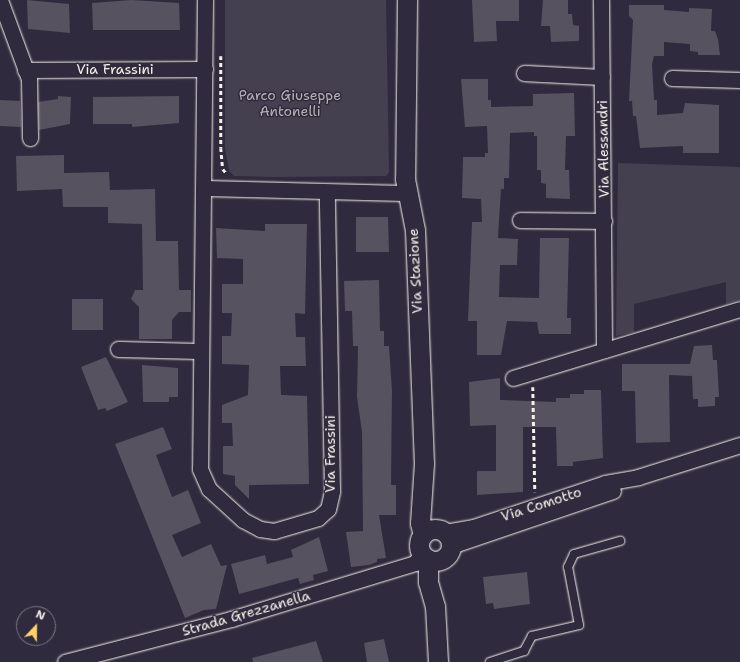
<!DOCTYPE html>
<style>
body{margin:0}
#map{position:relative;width:740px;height:662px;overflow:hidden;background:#2f2a3d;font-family:"Shantell Sans",sans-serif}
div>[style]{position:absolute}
.green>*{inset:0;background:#454050}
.building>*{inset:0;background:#56525f}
.path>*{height:2.5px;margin-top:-1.25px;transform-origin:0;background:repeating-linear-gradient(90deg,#f4f1e8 0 4px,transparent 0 7px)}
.roads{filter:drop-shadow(0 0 1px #f4f1e8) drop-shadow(0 0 1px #f4f1e8)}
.service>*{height:8px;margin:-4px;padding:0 4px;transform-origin:4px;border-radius:4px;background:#2f2a3d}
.minor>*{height:15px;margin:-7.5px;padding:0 7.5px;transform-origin:7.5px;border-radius:7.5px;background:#2f2a3d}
.tertiary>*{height:19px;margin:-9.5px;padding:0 9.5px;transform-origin:9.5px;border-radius:9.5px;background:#2f2a3d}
.tertiary>.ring{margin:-9.5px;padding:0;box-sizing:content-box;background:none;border:19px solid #2f2a3d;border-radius:50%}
span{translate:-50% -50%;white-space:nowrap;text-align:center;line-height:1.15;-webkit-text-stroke:3px #2f2a3d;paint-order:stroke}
.street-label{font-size:14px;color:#f4f1e8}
.park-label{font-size:14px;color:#b7b3b3}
.north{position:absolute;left:16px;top:606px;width:40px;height:40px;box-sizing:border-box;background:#2f2a3d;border:1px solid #7e7a81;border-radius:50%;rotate:22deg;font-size:11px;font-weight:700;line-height:16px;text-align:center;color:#f4f1e8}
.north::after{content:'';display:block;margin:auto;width:14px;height:18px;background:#ffd166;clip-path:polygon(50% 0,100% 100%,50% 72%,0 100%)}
</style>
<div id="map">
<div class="green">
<div style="clip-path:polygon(225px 0,386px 0,389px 172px,386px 176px,272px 177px,234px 176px,229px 171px,225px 148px)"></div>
<div style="clip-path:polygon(618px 163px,740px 167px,740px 300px,726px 304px,726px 282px,634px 304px,634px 332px,616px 336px)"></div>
</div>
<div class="building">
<div style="clip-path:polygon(27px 0,69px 4px,70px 33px,28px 29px)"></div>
<div style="clip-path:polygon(131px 0,179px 3px,180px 30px,93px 30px,92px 3px)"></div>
<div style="clip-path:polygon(472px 0,519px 0,519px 21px,496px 21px,497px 41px,474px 42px)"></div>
<div style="clip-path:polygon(543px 0,568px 0,568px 14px,572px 14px,573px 25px,579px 26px,579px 41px,551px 42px,550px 26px,541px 26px)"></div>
<div style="clip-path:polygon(629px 5px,664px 5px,664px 10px,689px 12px,689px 8px,712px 9px,711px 31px,715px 31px,718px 39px,720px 55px,698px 55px,698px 52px,690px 51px,690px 44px,664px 42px,664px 56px,654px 56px,652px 64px,654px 100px,657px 100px,657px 115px,683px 113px,685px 103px,719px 105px,719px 153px,683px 153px,683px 146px,640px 148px,636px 116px,633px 116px,632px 101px,629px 101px,633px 20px,629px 16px)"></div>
<div style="clip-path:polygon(461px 79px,488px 79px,488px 100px,491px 100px,491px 107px,533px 106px,533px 94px,574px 93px,575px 136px,566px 136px,565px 170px,569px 170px,570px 199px,546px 198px,546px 184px,541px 183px,541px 170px,537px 170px,537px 136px,534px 136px,534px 132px,510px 133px,509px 178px,504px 178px,504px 189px,501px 189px,498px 238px,518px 239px,517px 265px,500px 265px,499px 297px,539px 298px,540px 238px,569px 238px,567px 318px,571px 318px,571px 334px,539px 334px,537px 322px,507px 321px,501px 355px,477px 355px,477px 321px,468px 321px,472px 222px,482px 222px,481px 199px,462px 198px,463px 157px,485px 157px,485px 153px,488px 153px,487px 126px,465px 127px)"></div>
<div style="clip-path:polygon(58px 96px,71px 97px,70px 124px,39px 130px,38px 102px,58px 99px)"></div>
<div style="clip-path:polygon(179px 96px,179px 123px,132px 127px,132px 124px,93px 124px,93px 97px)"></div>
<div style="clip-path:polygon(0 100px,20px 101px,21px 127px,0 126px)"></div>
<div style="clip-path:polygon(64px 155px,64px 173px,109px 172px,110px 190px,155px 189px,156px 241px,178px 241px,179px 290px,191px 290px,191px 312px,179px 312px,172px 320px,172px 339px,139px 339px,139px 307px,131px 299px,135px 290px,143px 290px,142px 224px,108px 223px,108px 207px,63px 207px,62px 189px,17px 191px,16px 156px)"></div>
<div style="clip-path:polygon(356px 217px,388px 217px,389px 252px,356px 252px)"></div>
<div style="clip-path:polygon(265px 224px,307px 224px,305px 314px,295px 313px,296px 337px,305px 337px,306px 366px,280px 366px,281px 395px,307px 396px,309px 484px,249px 485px,249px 499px,235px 485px,235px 476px,223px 474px,223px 446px,233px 446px,232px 423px,222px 423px,222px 405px,248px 395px,249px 365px,222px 364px,222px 336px,231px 336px,232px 313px,222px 313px,222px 284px,243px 284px,243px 259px,217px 258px,216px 228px,265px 231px)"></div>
<div style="clip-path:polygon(379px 280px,380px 331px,384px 331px,384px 346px,389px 346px,392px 391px,391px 485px,396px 485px,396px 515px,379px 515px,386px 558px,377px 559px,377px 562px,369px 565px,351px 567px,346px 532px,363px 531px,362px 432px,357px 397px,358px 346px,353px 346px,352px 311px,345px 311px,344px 281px)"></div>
<div style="clip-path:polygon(72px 299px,103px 299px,103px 330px,72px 330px)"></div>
<div style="clip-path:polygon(712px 345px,713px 360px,717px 360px,719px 397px,715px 397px,715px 406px,698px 407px,698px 399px,693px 399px,692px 376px,669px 375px,670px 442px,636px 443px,635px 391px,622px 391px,622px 364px,690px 364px,694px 346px)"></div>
<div style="clip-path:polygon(106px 357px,128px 402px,107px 411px,105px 408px,98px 410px,81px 367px)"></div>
<div style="clip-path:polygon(142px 365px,178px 368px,178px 397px,169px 397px,169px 402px,143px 402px)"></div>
<div style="clip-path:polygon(500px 378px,500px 400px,556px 402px,556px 398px,570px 398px,570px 394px,584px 394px,584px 390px,601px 390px,603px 458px,573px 462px,573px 466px,557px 466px,556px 427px,523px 427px,523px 492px,477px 495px,477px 471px,496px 471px,496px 425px,470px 426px,469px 382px)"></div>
<div style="clip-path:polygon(163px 427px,172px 449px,156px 455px,172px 497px,188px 490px,201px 523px,172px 535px,182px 557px,211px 544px,221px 566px,227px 565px,216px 609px,204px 610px,185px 618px,115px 444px)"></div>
<div style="clip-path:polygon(319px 537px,328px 571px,313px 575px,314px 580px,300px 584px,298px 578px,239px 594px,231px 564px,265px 555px,267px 564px,293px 557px,291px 550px)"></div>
<div style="clip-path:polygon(527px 572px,530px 604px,494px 609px,493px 603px,486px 604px,483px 577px)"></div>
<div style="clip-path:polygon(384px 639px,389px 662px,367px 662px,364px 643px)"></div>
<div style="clip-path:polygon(316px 641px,323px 662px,253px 662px,252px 658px)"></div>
</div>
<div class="path">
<div style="left:221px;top:56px;width:92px;rotate:90deg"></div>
<div style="left:221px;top:148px;width:21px;rotate:85deg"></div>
<div style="left:223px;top:169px;width:6px;rotate:51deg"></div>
<div style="left:533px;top:387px;width:105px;rotate:88.9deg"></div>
</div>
<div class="roads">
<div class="service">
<div style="left:490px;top:662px;width:36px;rotate:-18deg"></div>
<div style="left:524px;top:651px;width:17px;rotate:-62deg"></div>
<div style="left:532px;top:636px;width:48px;rotate:-13.2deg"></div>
<div style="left:579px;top:625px;width:59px;rotate:-100.7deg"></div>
<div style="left:568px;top:567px;width:14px;rotate:-65deg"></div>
<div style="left:574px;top:554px;width:48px;rotate:-15.8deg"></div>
</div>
<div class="minor">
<div style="left:0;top:0;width:84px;rotate:69.8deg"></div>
<div style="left:29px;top:79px;width:59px;rotate:89deg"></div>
<div style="left:205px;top:0;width:469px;rotate:90.6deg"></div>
<div style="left:200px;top:469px;width:22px;rotate:66deg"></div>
<div style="left:209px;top:489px;width:46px;rotate:42.4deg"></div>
<div style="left:243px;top:520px;width:19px;rotate:28deg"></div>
<div style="left:260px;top:529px;width:14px;rotate:8deg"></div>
<div style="left:274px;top:531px;width:46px;rotate:-16.5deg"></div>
<div style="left:318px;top:518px;width:13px;rotate:-42deg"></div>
<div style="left:328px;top:509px;width:18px;rotate:-77deg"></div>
<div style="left:332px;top:491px;width:299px;rotate:-91deg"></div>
<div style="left:601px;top:0;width:350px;rotate:89.5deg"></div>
<div style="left:25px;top:70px;width:180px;rotate:-0.3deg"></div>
<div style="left:524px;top:73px;width:78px;rotate:2.9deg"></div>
<div style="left:672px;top:78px;width:68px;rotate:1.7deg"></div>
<div style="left:203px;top:188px;width:203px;rotate:1.4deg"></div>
<div style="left:520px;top:220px;width:84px;rotate:0.7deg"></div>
<div style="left:118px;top:349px;width:82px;rotate:1.4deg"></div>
<div style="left:513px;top:378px;width:237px;rotate:-16.9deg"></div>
<div style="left:445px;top:532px;width:28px;rotate:-10deg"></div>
<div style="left:473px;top:527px;width:139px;rotate:-18.4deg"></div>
<div style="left:605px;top:483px;width:34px;rotate:-10deg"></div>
<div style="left:638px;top:477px;width:107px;rotate:-17.4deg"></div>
<div style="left:451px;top:546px;width:171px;rotate:-18.8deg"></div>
<div style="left:65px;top:662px;width:171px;rotate:-14.5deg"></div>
<div style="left:231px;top:619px;width:192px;rotate:-16.9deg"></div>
<div style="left:415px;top:563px;width:12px;rotate:-55deg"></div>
</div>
<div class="tertiary">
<div style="left:407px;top:0;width:179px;rotate:90.6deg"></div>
<div style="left:405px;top:179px;width:52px;rotate:78.9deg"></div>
<div style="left:415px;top:230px;width:233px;rotate:87.8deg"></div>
<div style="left:424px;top:463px;width:60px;rotate:93.8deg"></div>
<div style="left:420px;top:523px;width:12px;rotate:76deg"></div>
<div class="ring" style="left:419px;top:529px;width:13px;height:13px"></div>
<div style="left:428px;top:559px;width:23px;rotate:90deg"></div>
<div style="left:428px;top:582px;width:25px;rotate:74deg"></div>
<div style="left:435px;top:606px;width:56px;rotate:86.9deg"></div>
</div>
</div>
<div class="street-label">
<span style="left:115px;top:69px">Via Frassini</span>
<span style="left:603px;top:149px;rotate:-91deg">Via Alessandri</span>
<span style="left:415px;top:271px;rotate:-93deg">Via Stazione</span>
<span style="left:330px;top:454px;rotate:-90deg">Via Frassini</span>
<span style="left:541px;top:504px;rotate:-18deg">Via Comotto</span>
<span style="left:246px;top:613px;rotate:-16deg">Strada Grezzanella</span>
</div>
<div class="park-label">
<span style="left:290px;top:103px">Parco Giuseppe<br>Antonelli</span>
</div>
<div class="north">N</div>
</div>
